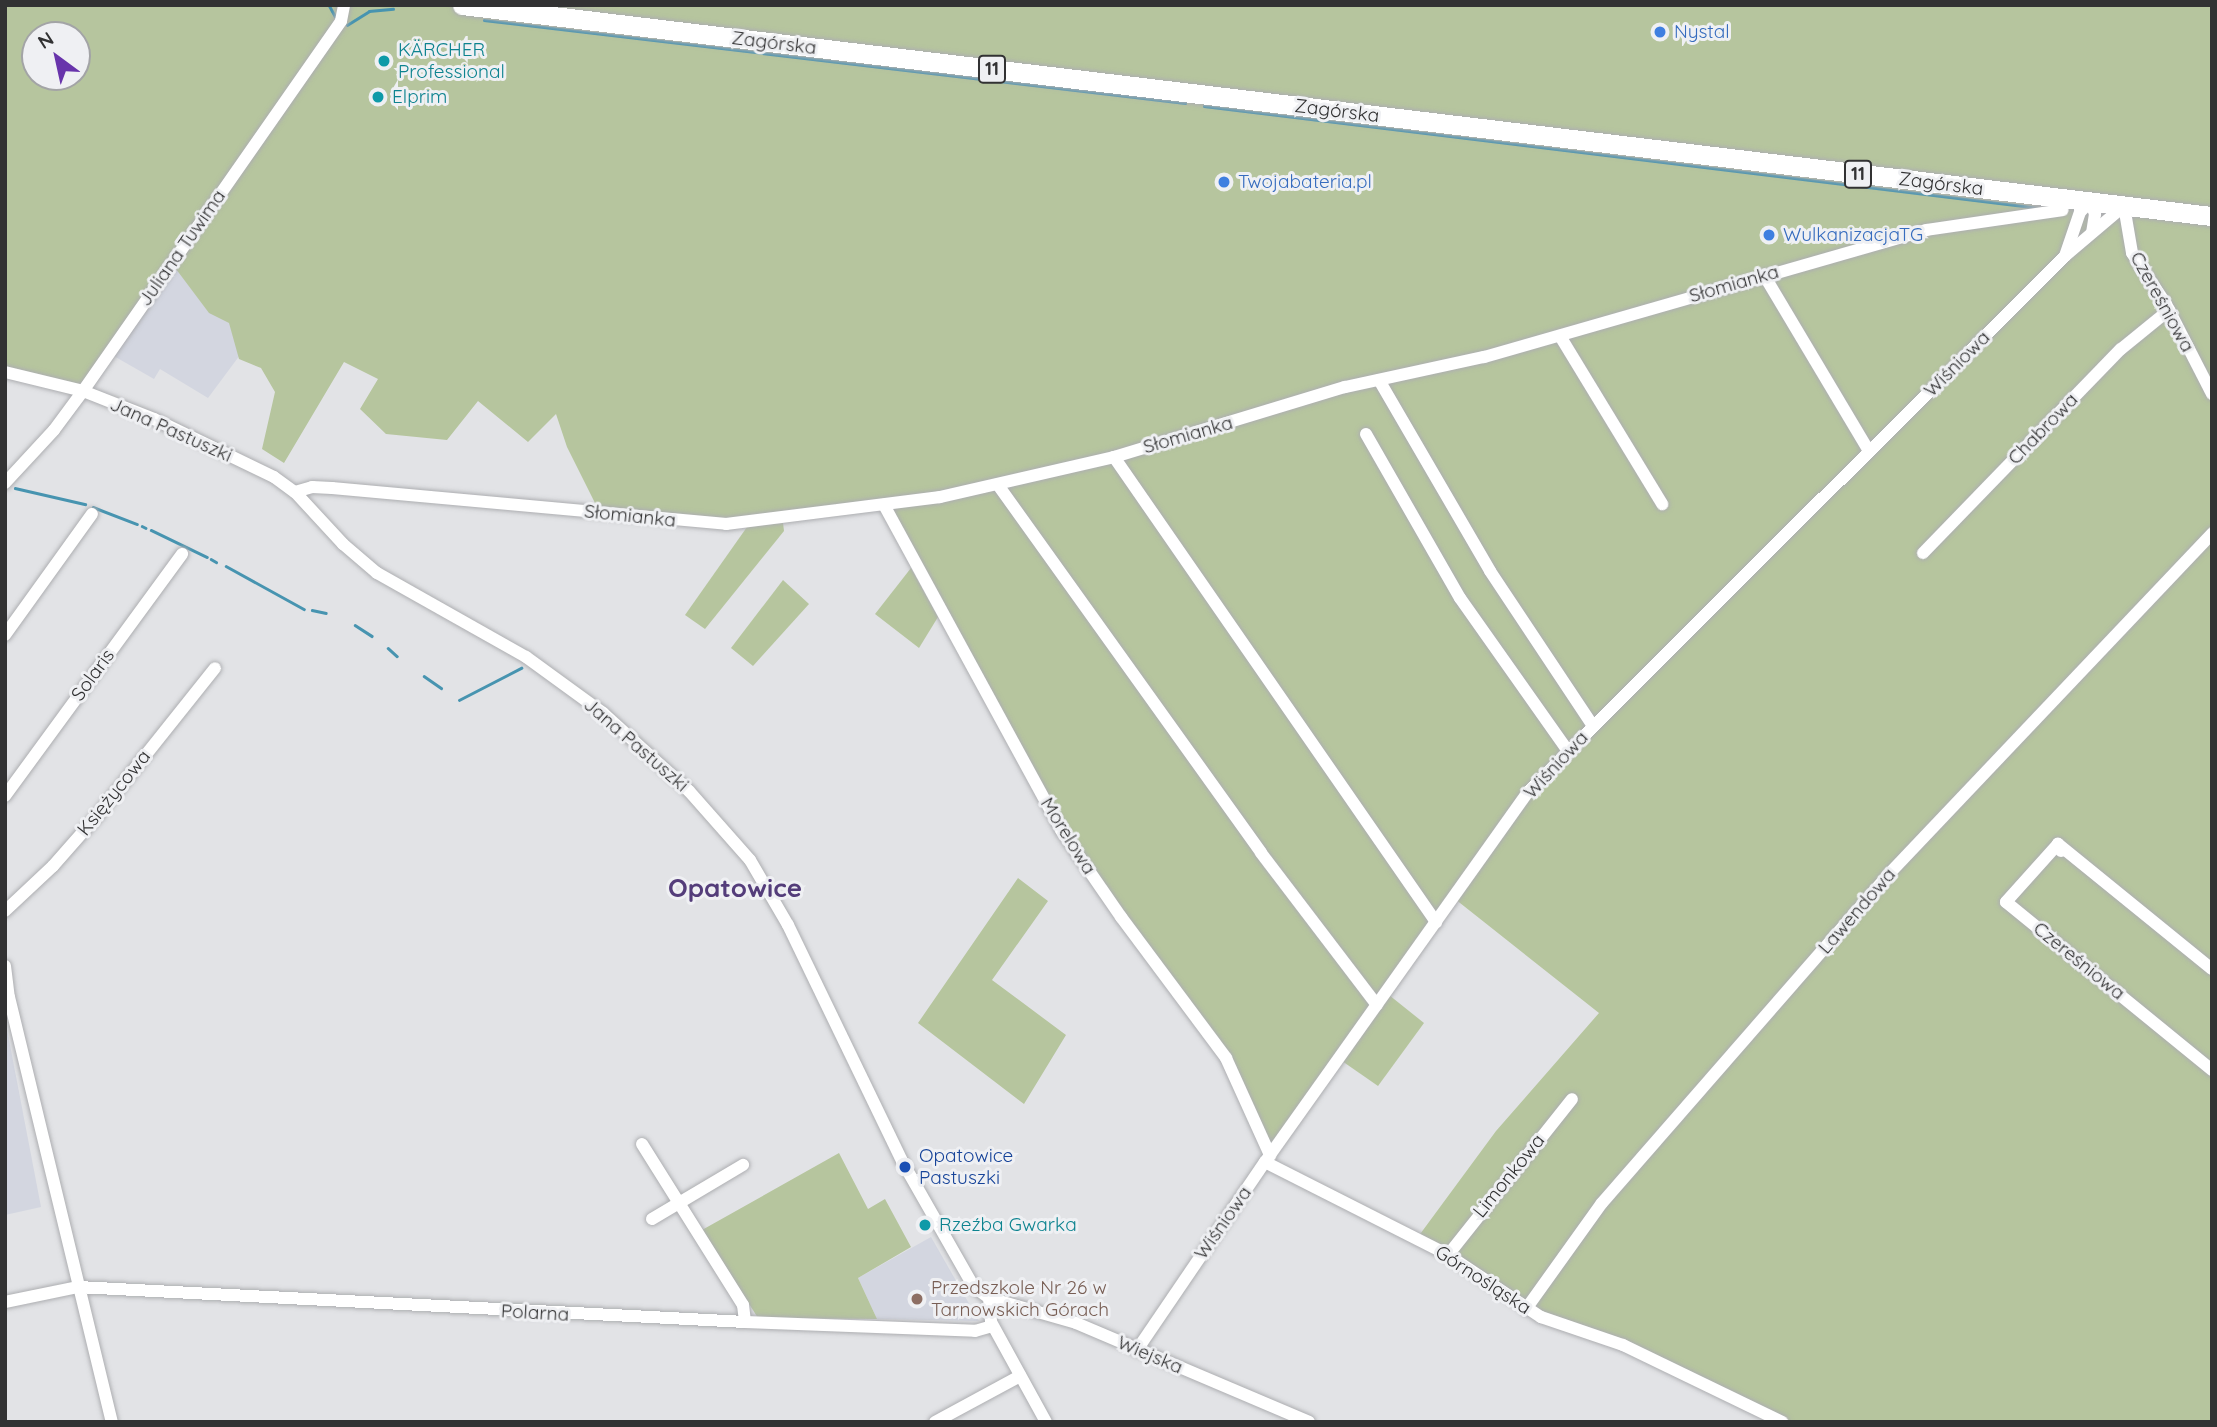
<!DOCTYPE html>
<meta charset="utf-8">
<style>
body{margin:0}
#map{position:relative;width:2217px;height:1427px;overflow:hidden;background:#e2e3e6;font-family:Quicksand,sans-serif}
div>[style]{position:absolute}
.built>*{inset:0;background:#d3d6e0}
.green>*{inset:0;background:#b6c59e}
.stream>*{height:2.5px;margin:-1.25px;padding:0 1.25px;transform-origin:1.25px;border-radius:1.25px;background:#4794b0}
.roads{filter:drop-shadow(0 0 2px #adaeb1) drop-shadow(0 0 2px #adaeb1)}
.minor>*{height:12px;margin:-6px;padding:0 6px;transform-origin:6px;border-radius:6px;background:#fff}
.highway>*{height:19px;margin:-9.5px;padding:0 9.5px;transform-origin:9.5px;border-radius:9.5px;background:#fff}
.dots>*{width:19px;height:19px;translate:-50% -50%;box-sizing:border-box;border:4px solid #eff0f3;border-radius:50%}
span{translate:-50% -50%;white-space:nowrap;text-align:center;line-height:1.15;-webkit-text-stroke:6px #eff0f3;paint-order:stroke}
.shield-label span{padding:2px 5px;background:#eff0f3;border:2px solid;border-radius:5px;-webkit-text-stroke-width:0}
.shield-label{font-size:18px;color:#323233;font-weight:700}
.shop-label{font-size:19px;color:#366cbe}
.left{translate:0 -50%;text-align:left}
.street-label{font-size:19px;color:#323233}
.culture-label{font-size:19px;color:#0d838f}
.transit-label{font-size:19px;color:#164399}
.education-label{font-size:19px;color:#785e54}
.district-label{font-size:26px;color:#543d7a;font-weight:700}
.frame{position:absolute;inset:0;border:7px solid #323233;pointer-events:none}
.north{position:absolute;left:21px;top:21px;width:70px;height:70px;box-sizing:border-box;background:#eff0f3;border:2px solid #a3a4a6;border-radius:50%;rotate:327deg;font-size:19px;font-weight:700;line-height:28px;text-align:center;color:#323233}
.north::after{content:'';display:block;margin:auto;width:24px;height:32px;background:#6834ab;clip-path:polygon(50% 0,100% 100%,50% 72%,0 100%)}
</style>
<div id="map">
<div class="built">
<div style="clip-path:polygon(277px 125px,318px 250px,208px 398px,160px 369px,154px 379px,112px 355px,159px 287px,169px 281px)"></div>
<div style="clip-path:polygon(5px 1019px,41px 1207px,5px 1215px)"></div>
<div style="clip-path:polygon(931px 1237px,979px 1321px,877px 1319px,858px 1278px)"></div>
</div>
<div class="green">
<div style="clip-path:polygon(evenodd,5px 5px,2212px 5px,2212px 1422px,1773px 1422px,1656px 1363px,1556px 1324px,1415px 1241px,1496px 1131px,1599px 1013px,1455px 899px,1378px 1005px,1269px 1167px,1227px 1063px,1072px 849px,879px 505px,755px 521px,600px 513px,567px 447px,556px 414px,528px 442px,478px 401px,447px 440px,386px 434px,360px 409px,378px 379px,344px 362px,284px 463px,262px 449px,275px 392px,261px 368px,239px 359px,229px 323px,209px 313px,173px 265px,85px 392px,5px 371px,5px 5px,35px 35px,77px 35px,77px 77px,35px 77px,35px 35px)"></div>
<div style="clip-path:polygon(783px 523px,784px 531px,705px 629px,685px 615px,747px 527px)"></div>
<div style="clip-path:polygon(911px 568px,938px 617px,919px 648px,875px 614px)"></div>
<div style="clip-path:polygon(783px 580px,809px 604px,753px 666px,731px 648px)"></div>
<div style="clip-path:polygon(1018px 878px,1048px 901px,992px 980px,1066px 1035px,1024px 1104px,918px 1023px)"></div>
<div style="clip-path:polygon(1389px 995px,1424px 1023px,1378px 1086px,1342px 1061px)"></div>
<div style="clip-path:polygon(839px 1153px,868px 1209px,885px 1199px,911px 1247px,858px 1278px,877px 1319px,758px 1318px,702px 1230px)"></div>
</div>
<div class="stream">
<div style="left:329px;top:5px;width:13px;rotate:61deg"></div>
<div style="left:484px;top:20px;width:706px;rotate:6.75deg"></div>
<div style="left:347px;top:25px;width:26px;rotate:-32deg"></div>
<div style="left:369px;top:11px;width:24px;rotate:-5deg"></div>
<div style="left:1204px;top:106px;width:842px;rotate:6.96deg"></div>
<div style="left:15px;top:488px;width:72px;rotate:12.9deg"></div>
<div style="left:93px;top:507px;width:47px;rotate:21.1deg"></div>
<div style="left:142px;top:526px;width:4px;rotate:27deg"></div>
<div style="left:151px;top:530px;width:62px;rotate:25.7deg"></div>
<div style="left:211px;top:559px;width:6px;rotate:31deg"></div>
<div style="left:226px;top:566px;width:89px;rotate:28.9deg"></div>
<div style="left:312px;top:610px;width:14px;rotate:12deg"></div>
<div style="left:355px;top:625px;width:20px;rotate:33deg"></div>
<div style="left:388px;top:648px;width:12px;rotate:42deg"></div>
<div style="left:424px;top:676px;width:21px;rotate:35deg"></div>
<div style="left:459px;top:700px;width:70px;rotate:-27.3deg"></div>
</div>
<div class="roads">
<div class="minor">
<div style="left:2065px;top:256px;width:46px;rotate:-71.2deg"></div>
<div style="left:2080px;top:212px;width:14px;rotate:-45deg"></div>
<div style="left:2090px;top:202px;width:13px;rotate:67deg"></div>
<div style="left:2095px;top:214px;width:18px;rotate:99deg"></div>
<div style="left:1764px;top:275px;width:205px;rotate:59.2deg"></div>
<div style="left:1560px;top:336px;width:197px;rotate:58.7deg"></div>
<div style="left:5px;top:372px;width:80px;rotate:13.7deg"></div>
<div style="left:83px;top:391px;width:76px;rotate:21.5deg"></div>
<div style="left:154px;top:419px;width:133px;rotate:25.8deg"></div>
<div style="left:274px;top:477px;width:26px;rotate:36deg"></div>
<div style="left:295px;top:492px;width:71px;rotate:47.3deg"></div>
<div style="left:343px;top:544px;width:45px;rotate:40.5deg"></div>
<div style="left:377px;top:573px;width:171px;rotate:29.4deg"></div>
<div style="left:526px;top:657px;width:95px;rotate:36deg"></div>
<div style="left:603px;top:713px;width:116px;rotate:42.2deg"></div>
<div style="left:689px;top:791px;width:92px;rotate:48.5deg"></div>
<div style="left:750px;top:860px;width:75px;rotate:59.7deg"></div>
<div style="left:788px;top:925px;width:262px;rotate:64.2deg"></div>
<div style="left:902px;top:1161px;width:145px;rotate:60.3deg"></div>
<div style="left:974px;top:1287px;width:19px;rotate:36deg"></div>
<div style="left:989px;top:1298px;width:91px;rotate:16deg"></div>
<div style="left:1076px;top:1323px;width:253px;rotate:23deg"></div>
<div style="left:1379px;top:380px;width:221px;rotate:59.8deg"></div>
<div style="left:1490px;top:571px;width:186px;rotate:56.4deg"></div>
<div style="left:1366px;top:434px;width:189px;rotate:60.2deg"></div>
<div style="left:1460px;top:598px;width:187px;rotate:54.8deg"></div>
<div style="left:1114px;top:457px;width:566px;rotate:55.3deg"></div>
<div style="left:5px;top:483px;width:72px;rotate:-47.2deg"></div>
<div style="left:54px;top:430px;width:49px;rotate:-53.4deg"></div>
<div style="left:83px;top:391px;width:451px;rotate:-55.1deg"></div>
<div style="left:341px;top:21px;width:16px;rotate:-79deg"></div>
<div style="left:998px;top:485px;width:452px;rotate:54.4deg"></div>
<div style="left:1261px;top:853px;width:191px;rotate:52.7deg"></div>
<div style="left:295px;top:492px;width:18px;rotate:-16deg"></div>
<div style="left:312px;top:487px;width:20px;rotate:3deg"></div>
<div style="left:332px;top:488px;width:396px;rotate:5.2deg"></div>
<div style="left:726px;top:524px;width:216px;rotate:-7.2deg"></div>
<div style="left:940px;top:497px;width:179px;rotate:-12.9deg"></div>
<div style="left:1114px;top:457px;width:241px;rotate:-16.9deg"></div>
<div style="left:1345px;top:387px;width:142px;rotate:-12.2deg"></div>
<div style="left:1484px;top:357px;width:460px;rotate:-16deg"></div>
<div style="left:1926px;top:230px;width:138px;rotate:-8.3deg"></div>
<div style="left:884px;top:505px;width:370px;rotate:61.4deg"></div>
<div style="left:1061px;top:830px;width:106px;rotate:55.4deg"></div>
<div style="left:1121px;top:917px;width:176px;rotate:53.3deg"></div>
<div style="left:1226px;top:1058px;width:107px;rotate:65.6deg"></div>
<div style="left:1923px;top:553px;width:284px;rotate:-45.9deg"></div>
<div style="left:2121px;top:349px;width:62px;rotate:-39.1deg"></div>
<div style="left:5px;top:635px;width:149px;rotate:-54.3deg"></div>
<div style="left:5px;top:796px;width:300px;rotate:-53.8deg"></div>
<div style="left:2058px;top:844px;width:198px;rotate:39.1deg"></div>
<div style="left:2061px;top:851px;width:8px;rotate:-113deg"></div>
<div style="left:2058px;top:844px;width:78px;rotate:131.9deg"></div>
<div style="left:2006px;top:902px;width:266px;rotate:39.2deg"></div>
<div style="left:5px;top:911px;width:66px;rotate:-43.2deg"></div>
<div style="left:53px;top:866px;width:67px;rotate:-48.7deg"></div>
<div style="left:97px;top:816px;width:189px;rotate:-51.4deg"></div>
<div style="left:5px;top:966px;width:31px;rotate:83deg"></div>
<div style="left:9px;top:997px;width:437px;rotate:76.4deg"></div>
<div style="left:642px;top:1144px;width:190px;rotate:57.9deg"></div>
<div style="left:743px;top:1305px;width:17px;rotate:83deg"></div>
<div style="left:1265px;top:1162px;width:205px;rotate:26.9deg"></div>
<div style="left:1448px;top:1255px;width:112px;rotate:33.7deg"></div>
<div style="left:1541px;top:1317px;width:87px;rotate:18.9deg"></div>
<div style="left:1623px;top:1345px;width:177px;rotate:25.8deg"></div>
<div style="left:652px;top:1219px;width:106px;rotate:-30.7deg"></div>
<div style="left:1448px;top:1255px;width:199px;rotate:-51.5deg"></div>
<div style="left:989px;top:1298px;width:24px;rotate:85deg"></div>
<div style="left:991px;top:1322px;width:114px;rotate:61.2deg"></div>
<div style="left:5px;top:1302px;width:75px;rotate:-11.6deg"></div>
<div style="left:78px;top:1287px;width:668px;rotate:3deg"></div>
<div style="left:745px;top:1322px;width:230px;rotate:2.2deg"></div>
<div style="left:975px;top:1331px;width:18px;rotate:-16deg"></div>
<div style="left:1526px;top:1309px;width:130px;rotate:-54.4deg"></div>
<div style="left:1602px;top:1203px;width:434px;rotate:-48.9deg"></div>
<div style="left:1887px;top:876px;width:473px;rotate:-46.5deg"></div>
<div style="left:1137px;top:1350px;width:227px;rotate:-55.8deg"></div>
<div style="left:1265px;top:1162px;width:454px;rotate:-54.6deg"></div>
<div style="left:1528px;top:792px;width:759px;rotate:-44.95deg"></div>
<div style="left:2065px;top:256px;width:77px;rotate:-40.3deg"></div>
<div style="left:2124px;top:206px;width:48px;rotate:80.3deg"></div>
<div style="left:2132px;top:253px;width:61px;rotate:56.3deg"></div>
<div style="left:2166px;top:304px;width:101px;rotate:62.9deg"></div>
<div style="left:935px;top:1422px;width:97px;rotate:-28.4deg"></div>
</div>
<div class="highway">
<div style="left:462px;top:5px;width:1763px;rotate:6.88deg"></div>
</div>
</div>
<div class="dots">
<div style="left:1660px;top:32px;background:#3f7fe0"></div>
<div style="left:384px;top:61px;background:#0f9aa8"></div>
<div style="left:378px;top:97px;background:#0f9aa8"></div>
<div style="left:1224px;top:182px;background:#3f7fe0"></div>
<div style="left:1769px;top:235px;background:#3f7fe0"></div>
<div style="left:905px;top:1167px;background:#1a4fb4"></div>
<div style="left:925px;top:1225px;background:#0f9aa8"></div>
<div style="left:917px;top:1299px;background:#8d6e63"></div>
</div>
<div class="shield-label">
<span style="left:992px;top:69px">11</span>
<span style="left:1858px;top:174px">11</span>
</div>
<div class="shop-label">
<span class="left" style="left:1674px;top:32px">Nystal</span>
<span class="left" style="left:1238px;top:182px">Twojabateria.pl</span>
<span class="left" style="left:1783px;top:235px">WulkanizacjaTG</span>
</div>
<div class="street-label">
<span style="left:774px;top:43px;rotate:7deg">Zagórska</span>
<span style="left:1337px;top:111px;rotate:7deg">Zagórska</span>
<span style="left:1941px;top:184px;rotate:7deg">Zagórska</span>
<span style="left:182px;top:248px;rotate:-55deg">Juliana Tuwima</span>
<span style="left:1734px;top:284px;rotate:-16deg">Słomianka</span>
<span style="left:2162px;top:302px;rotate:61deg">Czereśniowa</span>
<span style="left:1957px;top:364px;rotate:-45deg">Wiśniowa</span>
<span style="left:2043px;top:429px;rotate:-46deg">Chabrowa</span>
<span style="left:171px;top:430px;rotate:24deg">Jana Pastuszki</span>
<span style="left:1188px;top:435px;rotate:-16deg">Słomianka</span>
<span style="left:630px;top:516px;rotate:6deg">Słomianka</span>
<span style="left:93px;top:675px;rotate:-54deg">Solaris</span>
<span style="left:636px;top:745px;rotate:41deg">Jana Pastuszki</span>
<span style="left:1556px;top:765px;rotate:-47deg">Wiśniowa</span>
<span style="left:114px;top:793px;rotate:-51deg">Księżycowa</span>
<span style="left:1068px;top:836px;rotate:58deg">Morelowa</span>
<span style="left:1857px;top:911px;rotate:-49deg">Lawendowa</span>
<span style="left:2079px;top:961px;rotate:39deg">Czereśniowa</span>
<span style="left:1509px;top:1176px;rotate:-51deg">Limonkowa</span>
<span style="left:1223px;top:1223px;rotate:-55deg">Wiśniowa</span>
<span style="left:1483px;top:1280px;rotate:33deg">Górnośląska</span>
<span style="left:535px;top:1313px;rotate:3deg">Polarna</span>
<span style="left:1150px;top:1355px;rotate:23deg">Wiejska</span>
</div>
<div class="culture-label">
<span class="left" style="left:398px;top:61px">KÄRCHER<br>Professional</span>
<span class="left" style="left:392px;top:97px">Elprim</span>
<span class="left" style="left:939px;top:1225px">Rzeźba Gwarka</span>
</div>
<div class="transit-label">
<span class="left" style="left:919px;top:1167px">Opatowice<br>Pastuszki</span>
</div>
<div class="education-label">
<span class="left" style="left:931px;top:1299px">Przedszkole Nr 26 w<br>Tarnowskich Górach</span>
</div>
<div class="district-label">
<span style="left:735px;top:888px">Opatowice</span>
</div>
<div class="frame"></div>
<div class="north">N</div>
</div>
